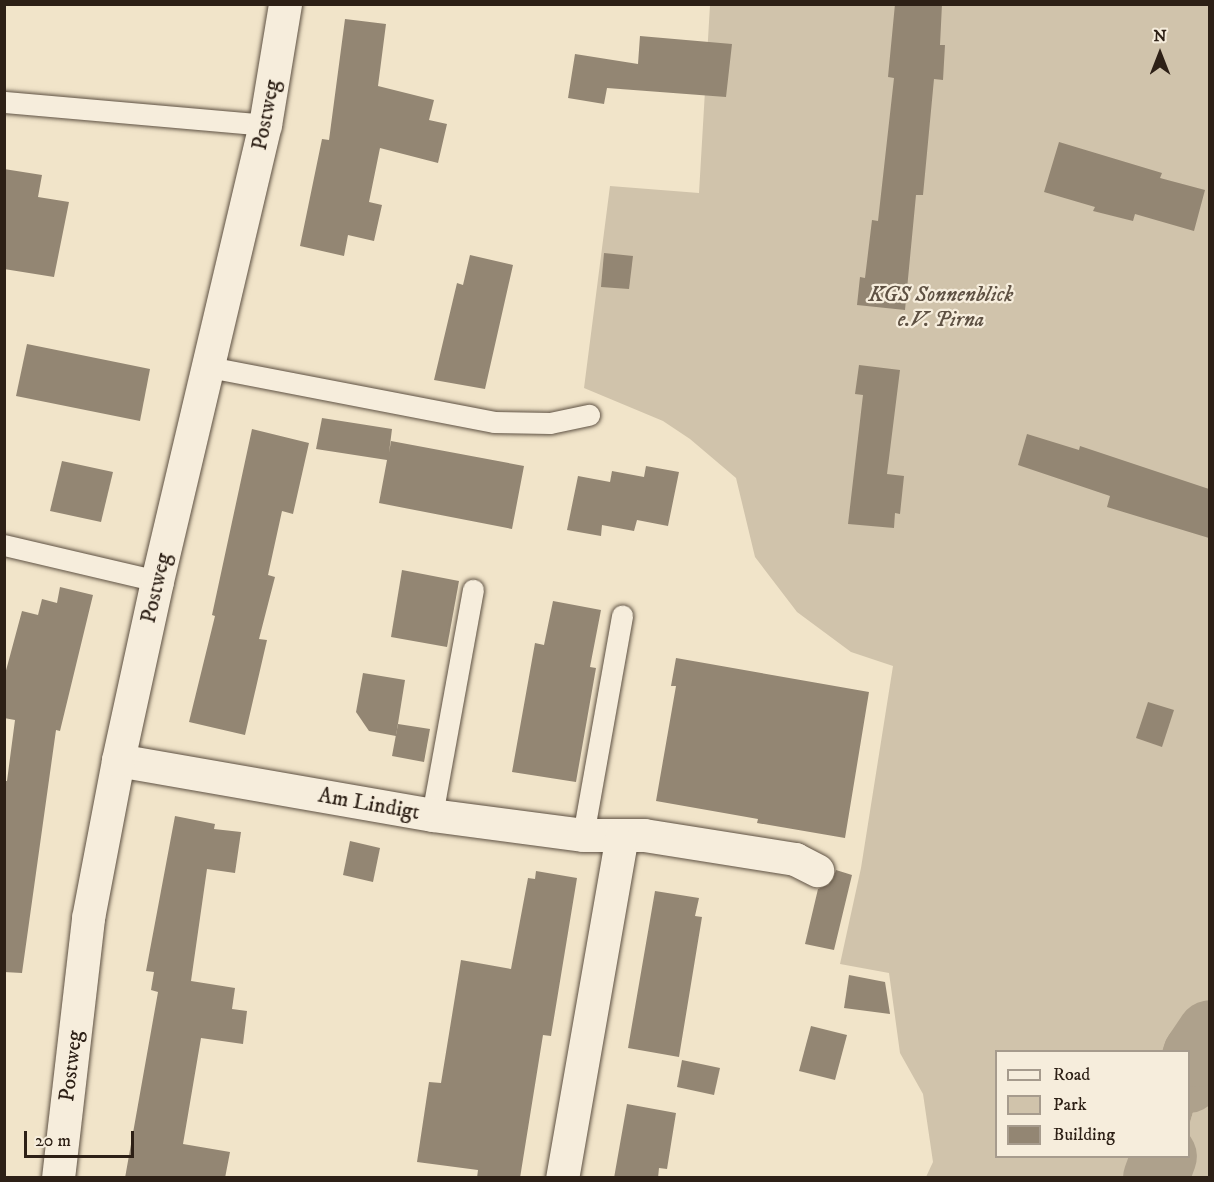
<!DOCTYPE html>
<style>
body{margin:0}
#map{position:relative;width:1214px;height:1182px;overflow:hidden;background:#f1e4c9;font-family:"IM FELL DW Pica",serif}
div>[style]{position:absolute}
.green>*{inset:0;background:#d0c3ab}
.water>*{inset:0;background:#aea18c}
.river>*{height:66px;margin:-33px;padding:0 33px;transform-origin:33px;border-radius:33px;background:#aea18c}
.building>*{inset:0;background:#938673}
.roads{filter:drop-shadow(0 0 2px #5e5143) drop-shadow(0 0 2px #5e5143)}
.service>*{height:21px;margin:-10.5px;padding:0 10.5px;transform-origin:10.5px;border-radius:10.5px;background:#f6eddc}
.minor>*{height:33px;margin:-16.5px;padding:0 16.5px;transform-origin:16.5px;border-radius:16.5px;background:#f6eddc}
span{translate:-50% -50%;white-space:nowrap;text-align:center;line-height:1.15;-webkit-text-stroke:4.5px #f6eddc;paint-order:stroke}
.street-label{font-size:22px;color:#2d2016}
.park-label{font-size:22px;color:#5e5143;font-style:italic}
.frame{position:absolute;inset:0;border:6px solid #2d2016;pointer-events:none}
.legend{position:absolute;left:995px;top:1050px;width:195px;height:108px;box-sizing:border-box;background:#f6eddc;border:2px solid #a69b8d;margin:0;padding:8px 10px;list-style:none;font-size:18px;color:#2d2016}
.legend li{display:flex;align-items:center;gap:12px;height:30px}
.legend b{width:30px;border:2px solid #a69b8d}
.north{position:absolute;left:1130px;top:24px;width:60px;height:60px;-webkit-text-stroke:4px #f6eddc;paint-order:stroke;rotate:0deg;font-size:16px;font-weight:700;line-height:24px;text-align:center;color:#2d2016}
.north::after{content:'';display:block;margin:auto;width:21px;height:27px;background:#2d2016;clip-path:polygon(50% 0,100% 100%,50% 72%,0 100%)}
.scale{position:absolute;left:24px;top:1131px;width:110px;height:27px;box-sizing:border-box;border:3px solid #2d2016;border-top:0;padding-left:8px;font-size:18px;line-height:21px;white-space:nowrap;color:#2d2016;-webkit-text-stroke:4px #f6eddc;paint-order:stroke}
</style>
<div id="map">
<div class="green">
<div style="clip-path:polygon(710px 5px,1209px 5px,1209px 1012px,1191px 1048px,1196px 1054px,1189px 1080px,1188px 1052px,996px 1052px,996px 1156px,1164px 1157px,1156px 1177px,926px 1177px,933px 1162px,923px 1094px,900px 1053px,889px 973px,840px 964px,861px 868px,893px 666px,851px 652px,797px 612px,755px 557px,736px 478px,690px 439px,663px 421px,584px 388px,610px 186px,699px 193px)"></div>
<div style="clip-path:polygon(1209px 1056px,1209px 1177px,1173px 1178px,1179px 1157px,1188px 1156px,1189px 1126px)"></div>
</div>
<div class="water">
<div style="clip-path:polygon(1209px 1012px,1209px 1056px,1189px 1126px,1189px 1080px,1196px 1054px,1191px 1049px)"></div>
</div>
<div class="river">
<div style="left:1188px;top:1080px;width:27px;rotate:-73deg"></div>
<div style="left:1196px;top:1054px;width:25px;rotate:-56deg"></div>
<div style="left:1156px;top:1178px;width:23px;rotate:-70deg"></div>
</div>
<div class="building">
<div style="clip-path:polygon(895px 4px,942px 4px,940px 45px,945px 45px,943px 80px,934px 79px,923px 195px,916px 195px,905px 310px,857px 305px,860px 277px,865px 278px,872px 220px,878px 221px,894px 78px,888px 77px)"></div>
<div style="clip-path:polygon(345px 19px,386px 24px,378px 86px,434px 100px,429px 120px,447px 124px,438px 163px,380px 148px,369px 202px,382px 205px,374px 241px,348px 235px,344px 256px,300px 246px,322px 139px,329px 140px)"></div>
<div style="clip-path:polygon(640px 36px,732px 44px,726px 97px,607px 88px,604px 104px,568px 98px,575px 54px,638px 64px)"></div>
<div style="clip-path:polygon(1059px 142px,1162px 173px,1160px 178px,1205px 190px,1194px 231px,1135px 214px,1133px 221px,1093px 211px,1095px 207px,1044px 192px)"></div>
<div style="clip-path:polygon(4px 169px,42px 175px,38px 197px,69px 202px,54px 277px,4px 269px)"></div>
<div style="clip-path:polygon(604px 253px,633px 256px,629px 289px,601px 287px)"></div>
<div style="clip-path:polygon(470px 255px,513px 265px,485px 389px,434px 380px,457px 283px,463px 285px)"></div>
<div style="clip-path:polygon(27px 344px,150px 369px,140px 421px,16px 396px)"></div>
<div style="clip-path:polygon(859px 365px,900px 370px,887px 474px,904px 476px,900px 514px,895px 513px,894px 528px,848px 524px,863px 395px,855px 394px)"></div>
<div style="clip-path:polygon(322px 418px,392px 429px,389px 453px,391px 441px,524px 466px,512px 529px,379px 503px,387px 460px,316px 449px)"></div>
<div style="clip-path:polygon(252px 429px,309px 443px,293px 514px,282px 511px,268px 575px,275px 577px,259px 639px,267px 640px,245px 735px,189px 722px,215px 616px,212px 615px)"></div>
<div style="clip-path:polygon(1027px 434px,1079px 450px,1080px 446px,1209px 489px,1209px 538px,1107px 507px,1110px 496px,1018px 465px)"></div>
<div style="clip-path:polygon(62px 461px,113px 472px,101px 522px,50px 511px)"></div>
<div style="clip-path:polygon(646px 466px,679px 472px,668px 526px,637px 520px,634px 531px,602px 525px,601px 536px,567px 530px,578px 476px,610px 482px,612px 471px,644px 477px)"></div>
<div style="clip-path:polygon(402px 570px,459px 581px,447px 647px,391px 637px)"></div>
<div style="clip-path:polygon(60px 587px,93px 595px,60px 731px,56px 730px,22px 973px,4px 972px,4px 781px,7px 781px,15px 720px,4px 718px,4px 678px,22px 611px,38px 615px,42px 599px,57px 603px)"></div>
<div style="clip-path:polygon(553px 601px,601px 610px,590px 667px,596px 668px,576px 782px,512px 772px,535px 643px,544px 645px)"></div>
<div style="clip-path:polygon(676px 658px,869px 692px,845px 838px,757px 823px,758px 819px,656px 801px,676px 686px,671px 686px)"></div>
<div style="clip-path:polygon(363px 673px,405px 680px,396px 736px,369px 731px,356px 712px)"></div>
<div style="clip-path:polygon(1148px 702px,1174px 710px,1162px 747px,1136px 738px)"></div>
<div style="clip-path:polygon(398px 724px,430px 729px,424px 762px,392px 756px)"></div>
<div style="clip-path:polygon(175px 816px,215px 824px,214px 829px,241px 832px,235px 873px,207px 869px,191px 981px,235px 988px,232px 1009px,247px 1011px,243px 1044px,201px 1038px,183px 1144px,230px 1152px,225px 1178px,125px 1178px,158px 992px,151px 990px,154px 972px,146px 971px)"></div>
<div style="clip-path:polygon(350px 841px,380px 848px,373px 882px,343px 875px)"></div>
<div style="clip-path:polygon(836px 870px,852px 875px,834px 950px,805px 944px,818px 889px,828px 885px,833px 879px)"></div>
<div style="clip-path:polygon(536px 871px,577px 878px,551px 1036px,543px 1035px,520px 1178px,477px 1178px,478px 1170px,417px 1162px,429px 1082px,441px 1083px,461px 960px,511px 969px,528px 878px,535px 879px)"></div>
<div style="clip-path:polygon(655px 891px,699px 898px,695px 916px,702px 917px,679px 1057px,628px 1048px)"></div>
<div style="clip-path:polygon(849px 975px,885px 982px,890px 1014px,844px 1008px)"></div>
<div style="clip-path:polygon(811px 1026px,847px 1035px,835px 1080px,799px 1071px)"></div>
<div style="clip-path:polygon(682px 1060px,720px 1068px,714px 1095px,677px 1087px)"></div>
<div style="clip-path:polygon(627px 1104px,676px 1113px,667px 1169px,659px 1168px,658px 1178px,614px 1178px)"></div>
</div>
<div class="roads">
<div class="service">
<div style="left:4px;top:102px;width:262px;rotate:5deg"></div>
<div style="left:209px;top:367px;width:290px;rotate:10.9deg"></div>
<div style="left:494px;top:422px;width:56px;rotate:1deg"></div>
<div style="left:550px;top:423px;width:40px;rotate:-12deg"></div>
<div style="left:4px;top:545px;width:157px;rotate:13.2deg"></div>
<div style="left:432px;top:815px;width:229px;rotate:-79.7deg"></div>
<div style="left:583px;top:835px;width:223px;rotate:-79.9deg"></div>
</div>
<div class="minor">
<div style="left:118px;top:760px;width:319px;rotate:9.9deg"></div>
<div style="left:432px;top:815px;width:152px;rotate:7.5deg"></div>
<div style="left:583px;top:835px;width:39px"></div>
<div style="left:622px;top:835px;width:348px;rotate:99.9deg"></div>
<div style="left:622px;top:835px;width:22px"></div>
<div style="left:644px;top:835px;width:153px;rotate:9deg"></div>
<div style="left:795px;top:859px;width:25px;rotate:27deg"></div>
<div style="left:58px;top:1178px;width:262px;rotate:-83.4deg"></div>
<div style="left:88px;top:918px;width:161px;rotate:-79.2deg"></div>
<div style="left:118px;top:760px;width:183px;rotate:-77.7deg"></div>
<div style="left:157px;top:581px;width:469px;rotate:-76.7deg"></div>
<div style="left:265px;top:125px;width:123px;rotate:-80.6deg"></div>
</div>
</div>
<div class="street-label">
<span style="left:266px;top:115px;rotate:-79deg">Postweg</span>
<span style="left:156px;top:588px;rotate:-77deg">Postweg</span>
<span style="left:369px;top:804px;rotate:10deg">Am Lindigt</span>
<span style="left:71px;top:1066px;rotate:-83deg">Postweg</span>
</div>
<div class="park-label">
<span style="left:941px;top:307px">KGS Sonnenblick<br>e.V. Pirna</span>
</div>
<div class="frame"></div>
<ul class="legend">
<li><b style="height:8px;background:#f6eddc"></b>Road</li>
<li><b style="height:16px;background:#d0c3ab"></b>Park</li>
<li><b style="height:16px;background:#938673"></b>Building</li>
</ul>
<div class="north">N</div>
<div class="scale">20 m</div>
</div>
